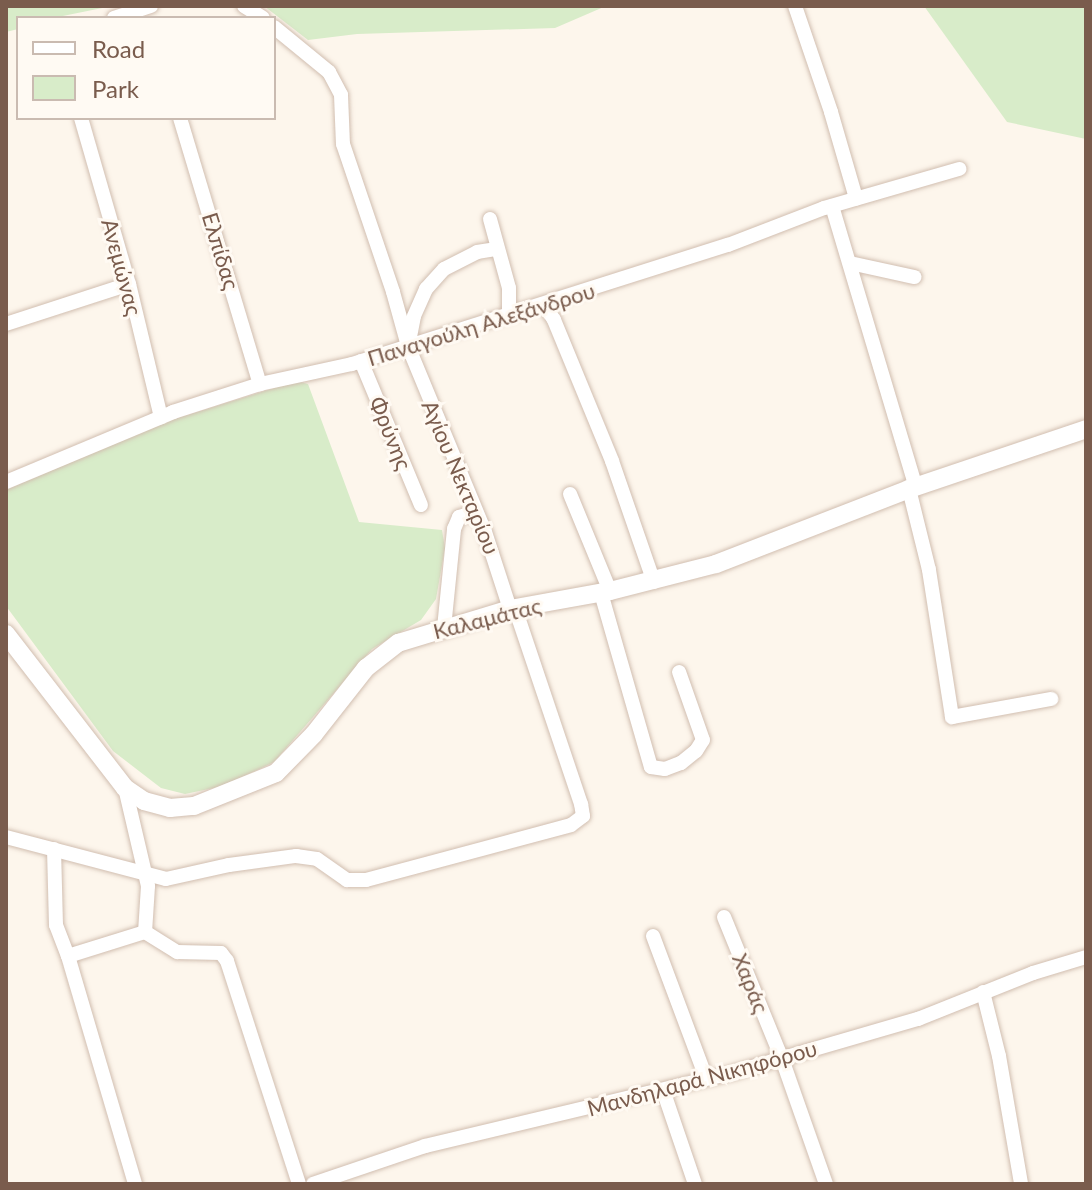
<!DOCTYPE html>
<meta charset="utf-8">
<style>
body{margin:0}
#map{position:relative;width:1092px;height:1190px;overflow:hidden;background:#fdf6ec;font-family:Lato,sans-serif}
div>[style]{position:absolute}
.green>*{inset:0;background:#d8ecc9}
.roads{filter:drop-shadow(0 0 2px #d1beb0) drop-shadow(0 0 2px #d1beb0)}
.street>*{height:14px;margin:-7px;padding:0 7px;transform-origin:7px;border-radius:7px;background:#fff}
.secondary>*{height:18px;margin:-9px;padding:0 9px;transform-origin:9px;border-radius:9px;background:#fff}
span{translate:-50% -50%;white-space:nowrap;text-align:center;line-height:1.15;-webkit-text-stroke:6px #fffaf3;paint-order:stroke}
.street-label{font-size:22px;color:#7a5c4d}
.frame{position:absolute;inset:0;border:8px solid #7a5c4d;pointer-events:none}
.legend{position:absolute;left:16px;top:16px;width:260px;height:104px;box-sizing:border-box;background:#fffaf3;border:2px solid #cabbb1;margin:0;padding:10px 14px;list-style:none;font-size:24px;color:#7a5c4d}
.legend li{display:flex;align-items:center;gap:16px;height:40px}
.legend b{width:40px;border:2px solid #cabbb1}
</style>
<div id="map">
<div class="green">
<div style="clip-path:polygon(6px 6px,112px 6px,53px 18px,18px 18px,18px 29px,6px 32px)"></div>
<div style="clip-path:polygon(264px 6px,606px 6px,555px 28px,357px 34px,308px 40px)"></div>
<div style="clip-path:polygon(924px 6px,1086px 6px,1086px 139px,1007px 122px)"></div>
<div style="clip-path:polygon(297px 381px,308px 384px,359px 522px,442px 530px,445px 548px,436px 599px,421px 620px,372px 649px,274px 762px,223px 786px,185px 794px,161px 788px,113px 751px,6px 606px,6px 490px,165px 422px)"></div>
</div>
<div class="roads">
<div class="street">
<div style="left:244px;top:6px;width:22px;rotate:32deg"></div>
<div style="left:795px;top:6px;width:112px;rotate:71.2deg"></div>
<div style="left:831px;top:112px;width:90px;rotate:73.8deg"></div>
<div style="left:114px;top:18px;width:39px;rotate:-18deg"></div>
<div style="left:274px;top:27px;width:71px;rotate:39.3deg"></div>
<div style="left:329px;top:72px;width:26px;rotate:62deg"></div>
<div style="left:341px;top:95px;width:49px;rotate:87.7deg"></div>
<div style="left:343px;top:144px;width:156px;rotate:71.3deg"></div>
<div style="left:393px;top:292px;width:56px;rotate:74.5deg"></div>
<div style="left:408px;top:346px;width:201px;rotate:67.5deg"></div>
<div style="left:485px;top:532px;width:81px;rotate:72deg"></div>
<div style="left:81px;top:118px;width:173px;rotate:73.9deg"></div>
<div style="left:129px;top:284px;width:137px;rotate:76.5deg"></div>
<div style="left:180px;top:118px;width:278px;rotate:73.3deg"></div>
<div style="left:832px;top:206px;width:293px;rotate:73.4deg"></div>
<div style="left:490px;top:219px;width:72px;rotate:74.6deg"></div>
<div style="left:509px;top:288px;width:27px;rotate:90deg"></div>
<div style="left:850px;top:263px;width:66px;rotate:12.3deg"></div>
<div style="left:543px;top:304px;width:19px;rotate:55deg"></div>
<div style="left:554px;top:320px;width:152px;rotate:67.6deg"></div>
<div style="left:612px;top:461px;width:128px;rotate:70.9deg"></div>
<div style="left:6px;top:324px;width:129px;rotate:-18deg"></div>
<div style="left:409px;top:342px;width:26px;rotate:-79deg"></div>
<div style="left:414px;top:316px;width:30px;rotate:-66deg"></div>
<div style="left:426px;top:289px;width:27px;rotate:-48deg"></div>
<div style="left:444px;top:269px;width:37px;rotate:-27deg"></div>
<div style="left:477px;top:252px;width:20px;rotate:-9deg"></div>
<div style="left:361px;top:361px;width:156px;rotate:67.4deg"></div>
<div style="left:6px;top:482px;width:181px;rotate:-22.7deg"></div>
<div style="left:173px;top:412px;width:91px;rotate:-17.8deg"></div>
<div style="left:260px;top:384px;width:94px;rotate:-12.3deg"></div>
<div style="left:352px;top:364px;width:394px;rotate:-17.6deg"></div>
<div style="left:728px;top:245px;width:103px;rotate:-21.1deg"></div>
<div style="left:824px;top:208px;width:141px;rotate:-16.1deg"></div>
<div style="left:909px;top:489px;width:83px;rotate:76.1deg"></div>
<div style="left:929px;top:570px;width:149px;rotate:81.1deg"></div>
<div style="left:952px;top:717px;width:101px;rotate:-10.3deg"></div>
<div style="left:570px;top:494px;width:105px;rotate:67.6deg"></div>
<div style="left:601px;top:593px;width:181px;rotate:74deg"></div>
<div style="left:651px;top:767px;width:14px;rotate:8deg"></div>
<div style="left:665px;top:769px;width:17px;rotate:-21deg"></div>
<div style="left:681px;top:763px;width:19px;rotate:-39deg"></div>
<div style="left:696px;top:751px;width:13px;rotate:-58deg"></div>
<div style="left:703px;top:740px;width:72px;rotate:-109.4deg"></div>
<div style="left:444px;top:628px;width:100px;rotate:-84.2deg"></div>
<div style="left:454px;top:529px;width:13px;rotate:-67deg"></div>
<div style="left:459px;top:517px;width:10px;rotate:-17deg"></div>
<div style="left:469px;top:514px;width:9px;rotate:21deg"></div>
<div style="left:125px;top:788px;width:101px;rotate:76.8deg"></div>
<div style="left:148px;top:886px;width:46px;rotate:93.7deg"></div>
<div style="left:6px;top:837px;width:165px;rotate:14.7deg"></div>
<div style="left:166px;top:879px;width:65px;rotate:-12.5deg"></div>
<div style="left:229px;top:865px;width:68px;rotate:-7.7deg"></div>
<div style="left:296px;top:856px;width:21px;rotate:8deg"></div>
<div style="left:317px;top:859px;width:37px;rotate:35deg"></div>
<div style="left:347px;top:880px;width:19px"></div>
<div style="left:366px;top:880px;width:212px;rotate:-15deg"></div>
<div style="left:571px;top:825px;width:15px;rotate:-37deg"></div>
<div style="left:583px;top:816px;width:12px;rotate:-99deg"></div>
<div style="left:581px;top:804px;width:207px;rotate:-108.6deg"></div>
<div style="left:54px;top:849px;width:76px;rotate:88.5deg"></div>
<div style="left:56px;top:925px;width:33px;rotate:69deg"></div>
<div style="left:68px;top:956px;width:81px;rotate:-17.3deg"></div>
<div style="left:145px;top:932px;width:38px;rotate:32deg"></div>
<div style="left:177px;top:952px;width:44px;rotate:1.3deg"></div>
<div style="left:221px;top:953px;width:10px;rotate:53deg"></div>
<div style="left:227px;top:961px;width:234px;rotate:72.1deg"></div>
<div style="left:724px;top:917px;width:153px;rotate:67.8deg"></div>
<div style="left:782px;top:1059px;width:133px;rotate:70.6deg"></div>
<div style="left:653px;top:936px;width:152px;rotate:69.5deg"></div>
<div style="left:68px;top:956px;width:238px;rotate:73.6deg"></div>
<div style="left:983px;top:992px;width:66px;rotate:76deg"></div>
<div style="left:999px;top:1056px;width:130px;rotate:80.2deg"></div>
<div style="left:663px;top:1090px;width:99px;rotate:71.2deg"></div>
<div style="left:313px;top:1184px;width:118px;rotate:-18.7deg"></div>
<div style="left:425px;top:1146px;width:319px;rotate:-13.4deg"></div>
<div style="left:735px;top:1072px;width:191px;rotate:-16.2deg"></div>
<div style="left:918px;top:1019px;width:124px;rotate:-21.8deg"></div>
<div style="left:1033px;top:973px;width:55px;rotate:-16.8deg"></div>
</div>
<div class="secondary">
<div style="left:6px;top:634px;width:195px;rotate:52.3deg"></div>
<div style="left:125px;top:788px;width:23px;rotate:34deg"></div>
<div style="left:144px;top:801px;width:27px;rotate:15deg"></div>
<div style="left:170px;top:808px;width:24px;rotate:-5deg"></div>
<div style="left:194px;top:806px;width:88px;rotate:-21.9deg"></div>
<div style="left:276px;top:773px;width:54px;rotate:-45.7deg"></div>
<div style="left:314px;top:734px;width:84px;rotate:-51.8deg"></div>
<div style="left:366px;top:668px;width:41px;rotate:-38deg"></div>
<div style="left:398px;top:643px;width:117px;rotate:-16.9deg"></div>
<div style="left:510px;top:609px;width:102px;rotate:-10.2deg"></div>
<div style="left:610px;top:591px;width:109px;rotate:-14.3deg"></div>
<div style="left:716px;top:564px;width:207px;rotate:-21.2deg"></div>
<div style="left:909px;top:489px;width:187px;rotate:-18.7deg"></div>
</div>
</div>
<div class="street-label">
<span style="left:221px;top:251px;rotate:73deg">Ελπίδας</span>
<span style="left:122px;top:267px;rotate:75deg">Ανεμώνας</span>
<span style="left:481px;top:324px;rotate:-17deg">Παναγούλη Αλεξάνδρου</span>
<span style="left:391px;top:433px;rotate:68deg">Φρύνης</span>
<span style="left:461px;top:477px;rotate:67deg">Αγίου Νεκταρίου</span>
<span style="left:487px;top:618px;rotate:-14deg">Καλαμάτας</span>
<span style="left:751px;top:983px;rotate:68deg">Χαράς</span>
<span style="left:702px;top:1078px;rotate:-15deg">Μανδηλαρά Νικηφόρου</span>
</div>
<div class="frame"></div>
<ul class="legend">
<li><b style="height:10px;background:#fff"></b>Road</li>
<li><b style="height:22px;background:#d8ecc9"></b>Park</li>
</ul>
</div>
